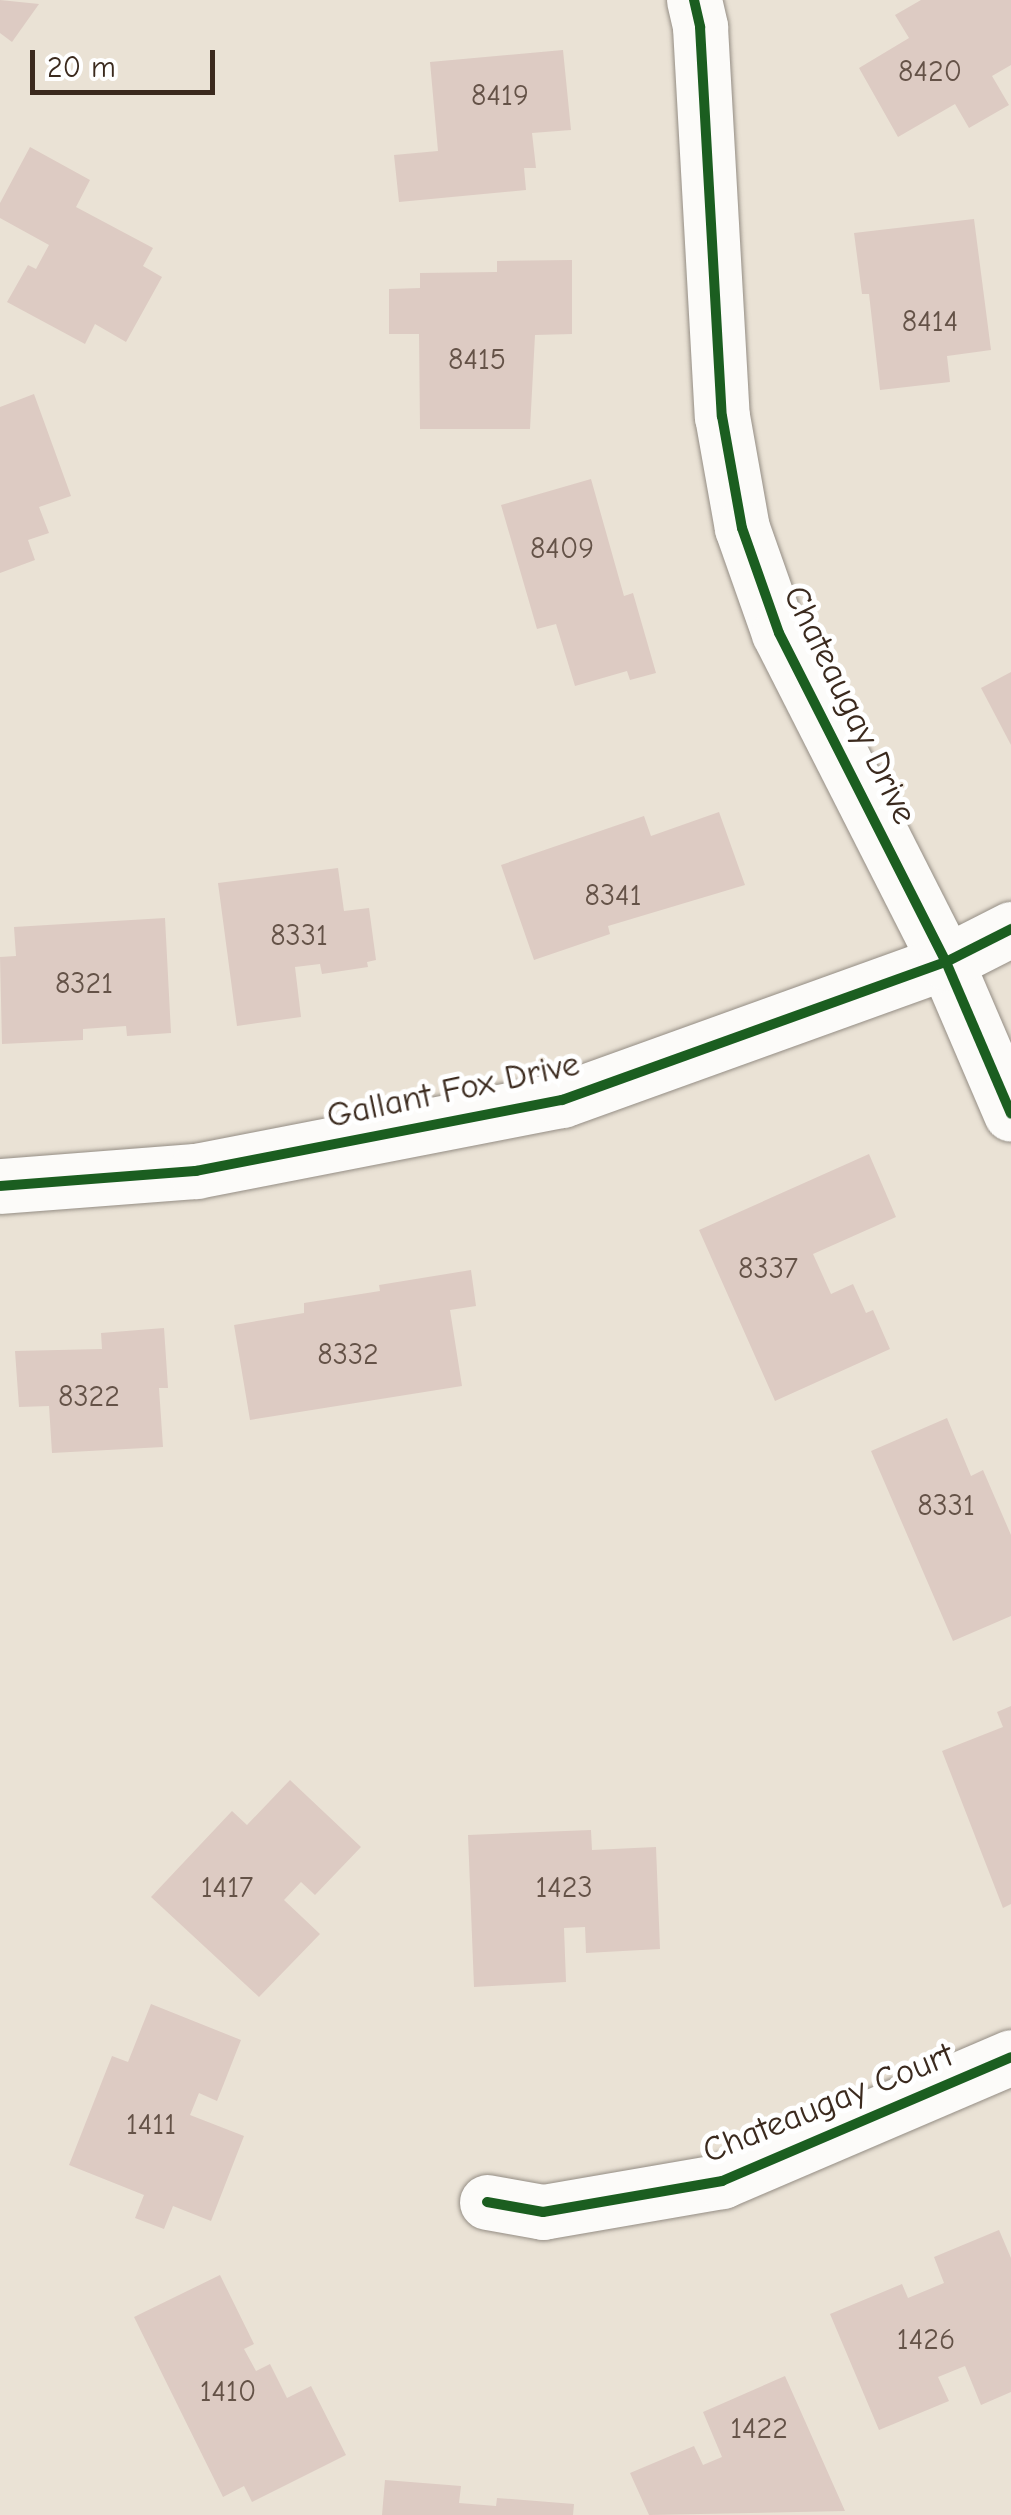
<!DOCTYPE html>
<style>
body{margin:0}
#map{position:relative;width:1011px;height:2515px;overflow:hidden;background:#eae2d5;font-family:"Comic Neue",sans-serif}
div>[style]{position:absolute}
.building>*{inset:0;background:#ddcbc3}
.roads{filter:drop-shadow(0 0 2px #948d84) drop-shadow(0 0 2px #948d84)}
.minor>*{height:55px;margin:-27.5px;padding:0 27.5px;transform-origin:27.5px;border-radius:27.5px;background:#fcfbf9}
.cycleway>*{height:10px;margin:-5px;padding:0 5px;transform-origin:5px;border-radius:5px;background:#1b5e20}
span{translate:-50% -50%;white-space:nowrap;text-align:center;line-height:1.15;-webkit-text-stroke:10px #fff;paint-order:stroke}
.number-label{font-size:30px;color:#645247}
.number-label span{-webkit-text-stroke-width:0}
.street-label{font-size:35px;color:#3b2a1e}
.scale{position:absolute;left:30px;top:50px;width:185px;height:45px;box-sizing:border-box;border:5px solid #3b2a1e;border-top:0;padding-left:12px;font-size:30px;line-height:35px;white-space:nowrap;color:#3b2a1e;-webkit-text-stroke:8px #fff;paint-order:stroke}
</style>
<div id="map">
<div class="building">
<div style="clip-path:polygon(0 0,39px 4px,12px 42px,0 33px)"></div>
<div style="clip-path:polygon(921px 0,1011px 0,1011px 65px,992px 76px,1009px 105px,969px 128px,955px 104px,898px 137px,859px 68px,909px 38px,895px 15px)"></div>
<div style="clip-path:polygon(563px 50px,571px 130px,532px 133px,536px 168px,524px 168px,526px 190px,399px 202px,394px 155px,438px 151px,430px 62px)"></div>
<div style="clip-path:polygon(30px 147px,90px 180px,76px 207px,153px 248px,143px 266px,162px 277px,126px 342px,95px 324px,85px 344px,7px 302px,28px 265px,36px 269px,49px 245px,0 218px,0 203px)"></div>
<div style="clip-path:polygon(974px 219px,991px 350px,947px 356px,950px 382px,880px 390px,869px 294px,862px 294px,854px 233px)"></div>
<div style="clip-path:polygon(572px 260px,572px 334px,535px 335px,530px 429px,420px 429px,419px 334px,389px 334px,389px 289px,420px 288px,420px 273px,497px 272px,497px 261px)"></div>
<div style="clip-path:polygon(34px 394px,71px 496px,39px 507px,49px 533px,28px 540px,35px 560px,0 573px,0 407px)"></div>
<div style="clip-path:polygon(591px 479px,624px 596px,633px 593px,656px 673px,630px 680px,627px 671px,575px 686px,556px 624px,537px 629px,501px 505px)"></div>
<div style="clip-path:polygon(1011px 672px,1011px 745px,981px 688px)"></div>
<div style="clip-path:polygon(719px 812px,745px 885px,608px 926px,610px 934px,534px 960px,501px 865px,644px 816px,651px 836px)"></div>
<div style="clip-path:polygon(338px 868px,344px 911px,369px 908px,376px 960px,367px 962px,368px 967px,322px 974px,320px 964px,295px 967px,301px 1017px,237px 1026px,218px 883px)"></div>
<div style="clip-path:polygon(165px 918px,171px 1033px,127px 1036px,126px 1026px,83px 1029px,83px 1040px,2px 1044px,0 957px,16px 956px,14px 927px)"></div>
<div style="clip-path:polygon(869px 1154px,896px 1217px,813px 1254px,831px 1294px,853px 1284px,866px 1313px,873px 1310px,890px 1349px,775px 1401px,699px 1230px)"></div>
<div style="clip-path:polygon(471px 1270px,476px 1306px,450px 1310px,462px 1386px,250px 1420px,234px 1325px,304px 1313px,304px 1303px,380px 1291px,379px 1285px)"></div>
<div style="clip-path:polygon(164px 1328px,168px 1388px,159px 1388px,163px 1447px,52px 1453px,49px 1406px,19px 1407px,15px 1351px,102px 1349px,101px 1333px)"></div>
<div style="clip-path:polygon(947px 1418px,971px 1476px,983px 1470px,1011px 1535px,1011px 1616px,953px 1641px,871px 1451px)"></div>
<div style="clip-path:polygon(1011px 1706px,1011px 1904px,1003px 1908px,942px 1751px,1003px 1727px,997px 1712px)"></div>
<div style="clip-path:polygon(290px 1780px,361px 1847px,315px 1895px,301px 1882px,284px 1900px,320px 1934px,259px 1997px,151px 1897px,232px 1811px,247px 1825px)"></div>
<div style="clip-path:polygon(591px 1830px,592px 1850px,656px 1847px,660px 1949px,586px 1953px,585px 1927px,564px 1928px,566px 1982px,474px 1987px,468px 1835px)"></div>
<div style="clip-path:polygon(151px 2004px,241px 2040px,217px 2101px,199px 2093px,190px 2115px,244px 2136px,211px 2221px,173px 2206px,164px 2229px,135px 2218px,144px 2195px,69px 2165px,112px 2056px,128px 2062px)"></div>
<div style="clip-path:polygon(999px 2230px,1011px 2258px,1011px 2392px,981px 2405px,965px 2366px,938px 2377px,949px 2401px,879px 2430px,830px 2314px,902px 2284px,908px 2298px,944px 2283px,934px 2257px)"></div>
<div style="clip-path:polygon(220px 2275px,254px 2344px,244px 2349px,256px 2371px,270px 2364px,287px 2398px,311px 2386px,346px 2455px,252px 2502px,244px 2486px,223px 2497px,134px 2317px)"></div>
<div style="clip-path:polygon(785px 2376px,845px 2511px,649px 2515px,630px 2473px,694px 2446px,703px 2465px,722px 2457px,703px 2412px)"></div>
<div style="clip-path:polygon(385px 2480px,461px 2486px,459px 2503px,496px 2506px,497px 2498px,574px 2504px,573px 2515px,382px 2515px)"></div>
</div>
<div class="roads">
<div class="minor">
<div style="left:694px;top:0;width:28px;rotate:77deg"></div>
<div style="left:700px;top:27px;width:390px;rotate:86.8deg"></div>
<div style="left:722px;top:416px;width:114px;rotate:79.9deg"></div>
<div style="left:742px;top:528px;width:111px;rotate:70.6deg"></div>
<div style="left:779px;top:633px;width:369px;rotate:63.1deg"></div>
<div style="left:946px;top:962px;width:165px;rotate:66.8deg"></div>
<div style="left:0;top:1186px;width:197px;rotate:-4.4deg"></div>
<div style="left:196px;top:1171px;width:373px;rotate:-11deg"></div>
<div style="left:562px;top:1100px;width:408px;rotate:-19.8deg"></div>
<div style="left:946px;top:962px;width:73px;rotate:-26.9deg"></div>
<div style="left:487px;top:2202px;width:57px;rotate:10.1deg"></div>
<div style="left:543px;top:2212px;width:182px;rotate:-9.8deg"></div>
<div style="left:722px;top:2181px;width:314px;rotate:-23.2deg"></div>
</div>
</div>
<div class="cycleway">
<div style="left:694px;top:0;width:28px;rotate:77deg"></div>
<div style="left:700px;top:27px;width:390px;rotate:86.8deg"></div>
<div style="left:722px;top:416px;width:114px;rotate:79.9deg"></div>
<div style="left:742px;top:528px;width:111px;rotate:70.6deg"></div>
<div style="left:779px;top:633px;width:369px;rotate:63.1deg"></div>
<div style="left:946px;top:962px;width:165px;rotate:66.8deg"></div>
<div style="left:0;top:1186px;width:197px;rotate:-4.4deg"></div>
<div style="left:196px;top:1171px;width:373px;rotate:-11deg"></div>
<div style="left:562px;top:1100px;width:408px;rotate:-19.8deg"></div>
<div style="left:946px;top:962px;width:73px;rotate:-26.9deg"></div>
<div style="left:487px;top:2202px;width:57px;rotate:10.1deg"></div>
<div style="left:543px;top:2212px;width:182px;rotate:-9.8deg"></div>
<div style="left:722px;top:2181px;width:314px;rotate:-23.2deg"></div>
</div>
<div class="number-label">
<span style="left:930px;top:72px">8420</span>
<span style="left:500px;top:96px">8419</span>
<span style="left:930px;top:322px">8414</span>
<span style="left:477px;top:360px">8415</span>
<span style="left:562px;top:549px">8409</span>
<span style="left:613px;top:896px">8341</span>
<span style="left:299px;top:936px">8331</span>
<span style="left:84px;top:984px">8321</span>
<span style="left:768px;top:1269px">8337</span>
<span style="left:348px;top:1355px">8332</span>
<span style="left:89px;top:1397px">8322</span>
<span style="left:946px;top:1506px">8331</span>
<span style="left:227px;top:1888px">1417</span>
<span style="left:564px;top:1888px">1423</span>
<span style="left:151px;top:2125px">1411</span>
<span style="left:926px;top:2340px">1426</span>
<span style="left:228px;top:2392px">1410</span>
<span style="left:759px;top:2429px">1422</span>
</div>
<div class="street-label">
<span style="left:850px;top:705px;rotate:64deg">Chateaugay Drive</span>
<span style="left:453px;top:1090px;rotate:-12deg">Gallant Fox Drive</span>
<span style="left:828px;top:2103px;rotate:-22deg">Chateaugay Court</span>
</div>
<div class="scale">20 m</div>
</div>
